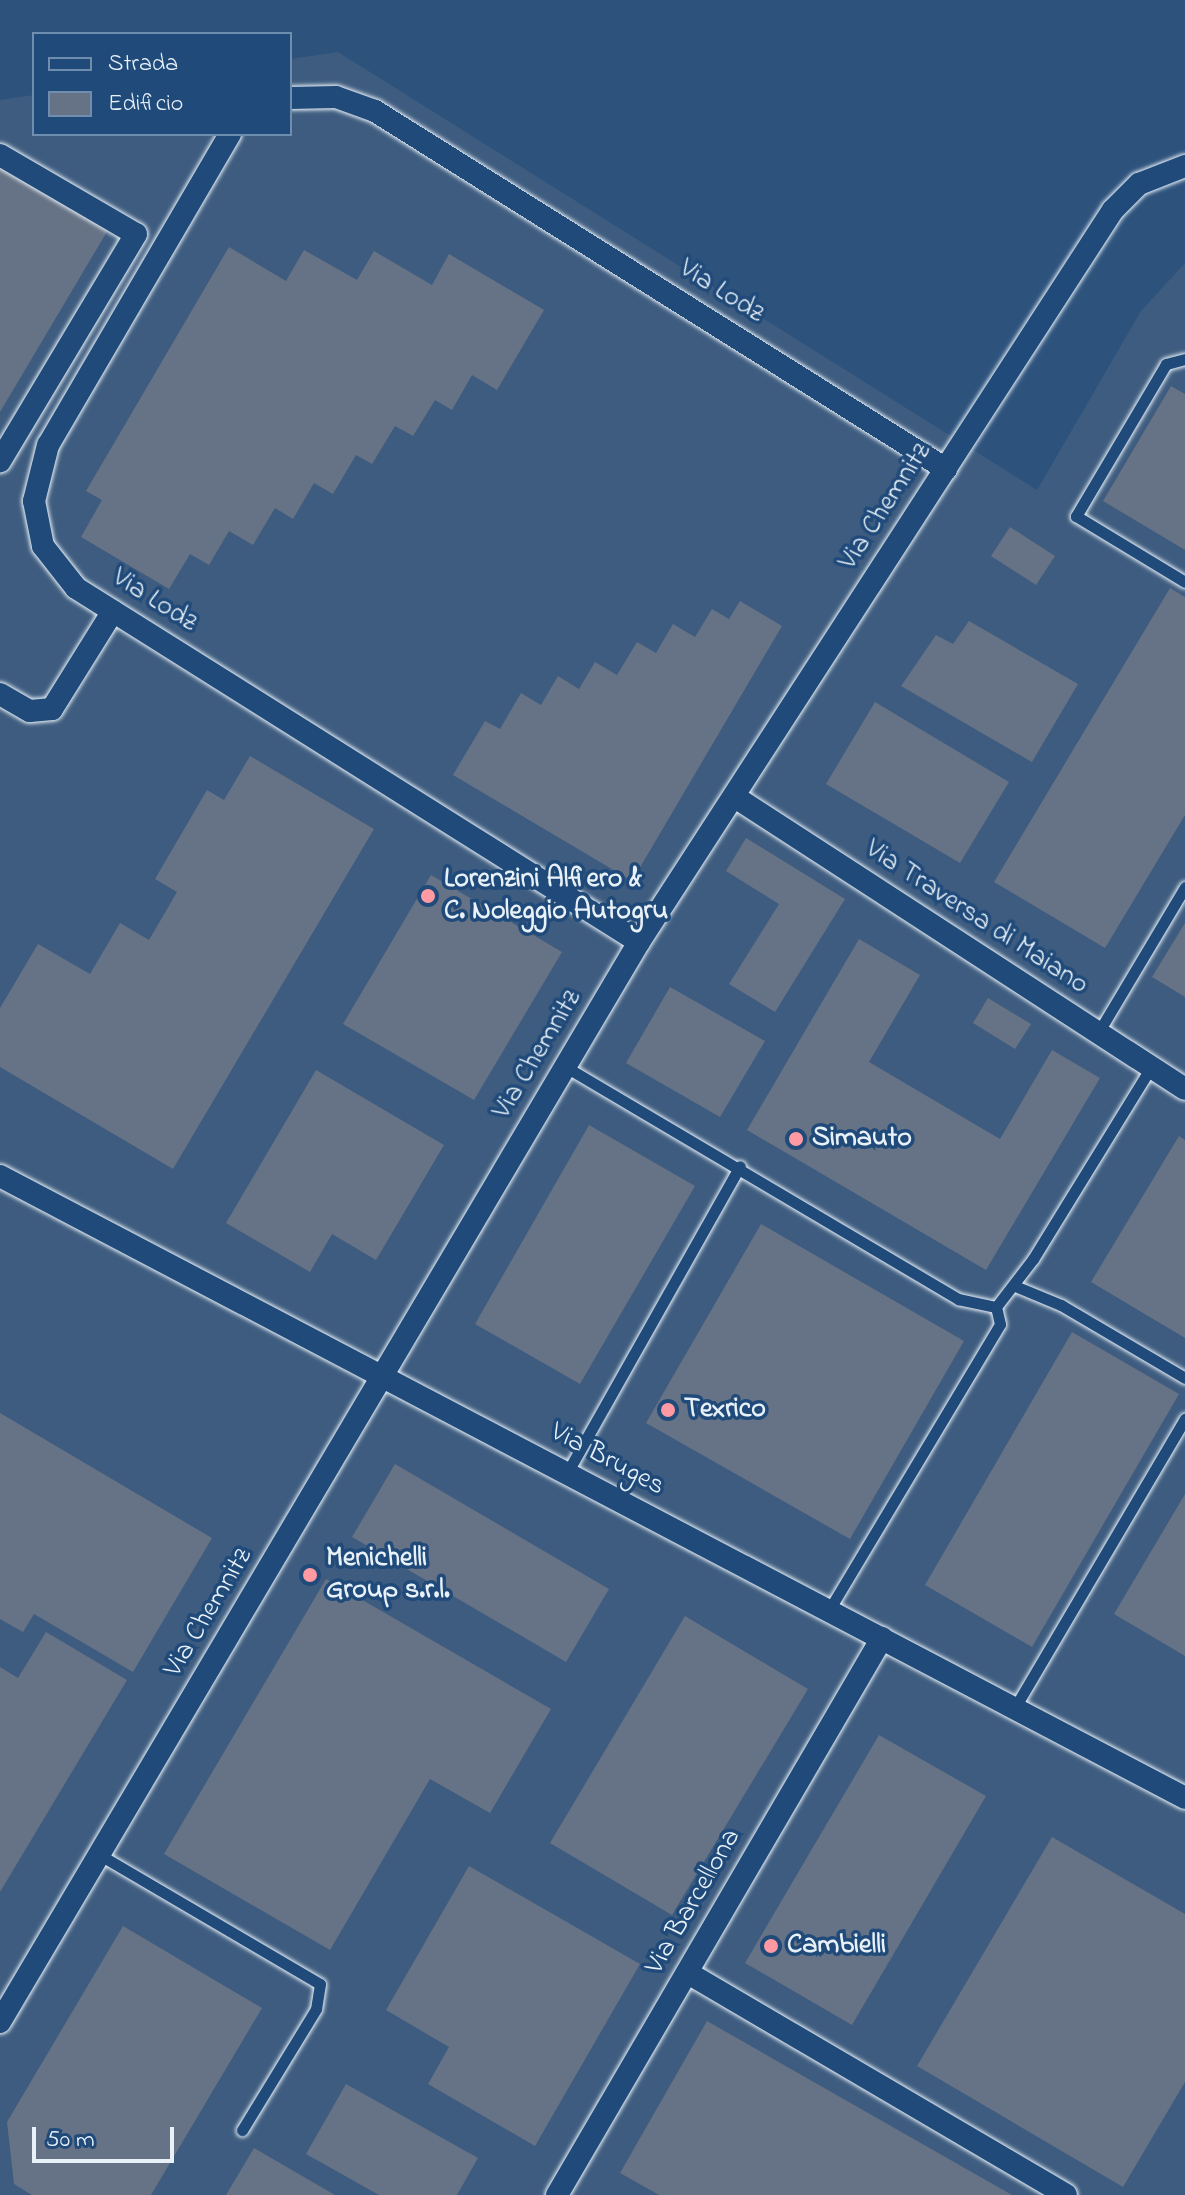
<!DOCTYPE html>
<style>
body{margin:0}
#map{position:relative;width:1185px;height:2195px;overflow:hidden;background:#2d527c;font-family:"Indie Flower",sans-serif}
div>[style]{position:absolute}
.built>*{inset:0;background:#3e5c7f}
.building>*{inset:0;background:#667285}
.roads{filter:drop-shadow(0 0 2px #e8f1f8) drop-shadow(0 0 2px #e8f1f8)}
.service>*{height:11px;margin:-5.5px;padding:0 5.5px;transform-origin:5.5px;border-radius:5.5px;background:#1f4a7a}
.minor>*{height:22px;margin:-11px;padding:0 11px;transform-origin:11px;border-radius:11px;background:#1f4a7a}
.dots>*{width:22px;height:22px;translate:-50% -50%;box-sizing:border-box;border:4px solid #1f4a7a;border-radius:50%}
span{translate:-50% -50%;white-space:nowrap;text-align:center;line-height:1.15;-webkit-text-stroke:7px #1f4a7a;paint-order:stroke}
.street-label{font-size:28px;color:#e8f1f8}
.poi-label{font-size:28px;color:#e8f1f8;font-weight:700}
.left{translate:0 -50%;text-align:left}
.legend{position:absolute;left:32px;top:32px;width:260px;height:104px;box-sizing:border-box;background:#1f4a7a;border:2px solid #6f8dac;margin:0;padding:10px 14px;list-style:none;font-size:24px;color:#e8f1f8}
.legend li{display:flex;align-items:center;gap:16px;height:40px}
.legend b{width:40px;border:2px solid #6f8dac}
.scale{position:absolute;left:32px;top:2127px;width:142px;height:36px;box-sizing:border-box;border:4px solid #e8f1f8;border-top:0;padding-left:10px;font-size:24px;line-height:28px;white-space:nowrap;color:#e8f1f8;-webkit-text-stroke:6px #1f4a7a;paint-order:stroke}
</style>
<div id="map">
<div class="built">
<div style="clip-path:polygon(338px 52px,1037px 490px,1141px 311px,1185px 263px,1185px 2195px,0 2195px,0 100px,34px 95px,34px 134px,290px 134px,290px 59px)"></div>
</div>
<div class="building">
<div style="clip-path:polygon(0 166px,108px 230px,0 412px)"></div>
<div style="clip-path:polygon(229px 247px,286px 281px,304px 250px,357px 280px,374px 251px,432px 285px,449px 254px,544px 310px,497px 390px,472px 375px,452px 410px,435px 400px,413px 436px,395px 426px,372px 464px,356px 455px,333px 494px,314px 483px,293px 519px,275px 508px,253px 545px,229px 531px,209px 565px,190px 554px,169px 589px,81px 537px,102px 500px,86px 491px)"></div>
<div style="clip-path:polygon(1171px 386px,1185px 394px,1185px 550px,1103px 501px)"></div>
<div style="clip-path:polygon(1010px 527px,1055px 556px,1036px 585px,991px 556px)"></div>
<div style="clip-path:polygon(1170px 588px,1185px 597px,1185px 815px,1105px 948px,994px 882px)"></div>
<div style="clip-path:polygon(740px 601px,782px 626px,632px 881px,453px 775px,485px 721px,500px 729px,521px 693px,541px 705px,558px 676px,579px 689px,595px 662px,617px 675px,637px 642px,656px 653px,673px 624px,695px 637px,712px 609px,729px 619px)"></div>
<div style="clip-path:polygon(969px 621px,1078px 684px,1032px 762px,901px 686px,936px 635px,953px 644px)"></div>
<div style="clip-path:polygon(875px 702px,1009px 782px,960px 863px,826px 784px)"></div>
<div style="clip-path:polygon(250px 756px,374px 829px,173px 1169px,0 1067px,0 1008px,38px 944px,90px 974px,120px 923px,149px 940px,177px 892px,155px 879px,207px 790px,224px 800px)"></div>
<div style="clip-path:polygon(746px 838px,845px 899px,775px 1012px,729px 984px,779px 904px,726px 871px)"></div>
<div style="clip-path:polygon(431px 875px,562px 952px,474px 1100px,343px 1024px)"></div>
<div style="clip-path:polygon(1185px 923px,1185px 997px,1152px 977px)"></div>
<div style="clip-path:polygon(859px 939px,920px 975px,869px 1062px,1000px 1139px,1052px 1050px,1100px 1078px,986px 1270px,747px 1130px)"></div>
<div style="clip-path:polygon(670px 987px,765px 1041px,720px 1117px,626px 1063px)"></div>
<div style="clip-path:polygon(988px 998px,1031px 1024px,1015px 1049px,973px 1023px)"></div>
<div style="clip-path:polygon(316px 1070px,444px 1145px,376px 1260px,332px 1234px,310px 1272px,226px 1223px)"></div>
<div style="clip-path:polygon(589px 1125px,695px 1186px,580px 1384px,475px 1324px)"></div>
<div style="clip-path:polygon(1179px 1136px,1185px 1140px,1185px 1338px,1091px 1282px)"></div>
<div style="clip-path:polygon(761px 1224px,964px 1341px,850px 1539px,646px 1423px)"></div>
<div style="clip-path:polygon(1072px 1332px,1179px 1394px,1032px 1647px,925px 1585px)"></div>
<div style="clip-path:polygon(0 1413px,212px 1538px,133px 1672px,34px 1614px,23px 1632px,0 1619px)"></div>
<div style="clip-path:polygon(395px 1464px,609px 1589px,566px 1662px,352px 1537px)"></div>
<div style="clip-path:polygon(1185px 1494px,1185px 1656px,1114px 1614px)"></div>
<div style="clip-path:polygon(326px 1579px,551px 1709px,490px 1813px,430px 1779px,330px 1950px,164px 1854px)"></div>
<div style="clip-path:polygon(685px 1616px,808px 1689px,672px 1915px,550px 1843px)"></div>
<div style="clip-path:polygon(46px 1632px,127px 1680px,0 1892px,0 1667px,18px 1678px)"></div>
<div style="clip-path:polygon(879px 1735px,986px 1796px,852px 2025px,745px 1963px)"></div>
<div style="clip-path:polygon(1052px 1837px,1185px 1914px,1185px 2082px,1123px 2187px,917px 2066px)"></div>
<div style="clip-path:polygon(469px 1866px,640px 1964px,535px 2146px,428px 2084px,449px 2047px,386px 2010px)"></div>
<div style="clip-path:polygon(123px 1926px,262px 2008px,151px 2195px,32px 2195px,14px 2184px,7px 2122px)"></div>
<div style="clip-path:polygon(707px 2021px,1012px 2195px,659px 2195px,620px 2173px)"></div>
<div style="clip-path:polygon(346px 2084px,478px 2158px,457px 2195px,379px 2195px,306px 2154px)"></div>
<div style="clip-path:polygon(254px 2148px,335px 2195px,226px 2195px)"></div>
</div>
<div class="roads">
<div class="service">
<div style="left:1185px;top:359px;width:20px;rotate:165deg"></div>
<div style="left:1166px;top:364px;width:177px;rotate:120.6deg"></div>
<div style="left:1076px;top:516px;width:127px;rotate:31.2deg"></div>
<div style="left:1098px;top:1033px;width:170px;rotate:-59.2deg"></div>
<div style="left:566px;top:1067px;width:456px;rotate:30.6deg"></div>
<div style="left:958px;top:1299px;width:39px;rotate:12deg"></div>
<div style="left:996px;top:1307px;width:61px;rotate:-52.4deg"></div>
<div style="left:1033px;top:1259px;width:225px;rotate:-58.4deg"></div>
<div style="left:1015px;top:1286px;width:50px;rotate:22.4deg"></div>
<div style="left:1061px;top:1305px;width:144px;rotate:30.5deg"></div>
<div style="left:567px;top:1473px;width:352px;rotate:-60.6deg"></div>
<div style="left:829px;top:1610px;width:333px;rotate:-59.1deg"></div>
<div style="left:1000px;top:1324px;width:17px;rotate:-103deg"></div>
<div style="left:1014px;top:1709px;width:337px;rotate:-59.5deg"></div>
<div style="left:100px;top:1855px;width:255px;rotate:30.4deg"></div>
<div style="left:320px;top:1984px;width:25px;rotate:99deg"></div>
<div style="left:316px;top:2009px;width:142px;rotate:121.4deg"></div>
</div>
<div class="minor">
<div style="left:290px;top:98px;width:46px;rotate:-1.2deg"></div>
<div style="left:336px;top:97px;width:41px;rotate:19.7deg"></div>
<div style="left:375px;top:111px;width:674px;rotate:32.09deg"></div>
<div style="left:230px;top:134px;width:360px;rotate:120.3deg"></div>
<div style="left:48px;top:445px;width:58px;rotate:104deg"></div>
<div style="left:34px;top:501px;width:46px;rotate:78.7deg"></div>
<div style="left:43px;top:546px;width:53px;rotate:51.8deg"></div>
<div style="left:76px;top:588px;width:665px;rotate:32.16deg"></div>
<div style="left:0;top:155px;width:157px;rotate:30.2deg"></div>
<div style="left:136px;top:234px;width:265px;rotate:120.9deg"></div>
<div style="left:0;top:694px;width:34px;rotate:30deg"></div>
<div style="left:30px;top:711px;width:22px;rotate:-5deg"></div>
<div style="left:52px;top:709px;width:115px;rotate:-58.1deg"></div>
<div style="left:735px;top:797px;width:536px;rotate:32.98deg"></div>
<div style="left:0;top:1176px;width:1338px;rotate:27.69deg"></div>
<div style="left:688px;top:1973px;width:438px;rotate:30.4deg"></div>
<div style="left:0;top:2022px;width:1255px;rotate:-59.39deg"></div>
<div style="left:639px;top:942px;width:872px;rotate:-57.08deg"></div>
<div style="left:1113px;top:210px;width:37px;rotate:-45deg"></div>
<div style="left:1139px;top:184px;width:49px;rotate:-21.4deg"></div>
<div style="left:557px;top:2195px;width:645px;rotate:-59.74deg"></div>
</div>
</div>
<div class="dots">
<div style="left:428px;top:896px;background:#ff9aa2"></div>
<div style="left:796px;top:1139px;background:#ff9aa2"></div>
<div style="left:668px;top:1410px;background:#ff9aa2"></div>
<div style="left:310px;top:1575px;background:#ff9aa2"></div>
<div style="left:771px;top:1946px;background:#ff9aa2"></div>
</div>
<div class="street-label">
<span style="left:721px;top:292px;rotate:32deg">Via Lodz</span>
<span style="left:886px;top:507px;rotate:-57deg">Via Chemnitz</span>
<span style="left:154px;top:601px;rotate:32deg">Via Lodz</span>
<span style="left:976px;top:918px;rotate:33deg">Via Traversa di Maiano</span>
<span style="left:538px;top:1055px;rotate:-59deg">Via Chemnitz</span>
<span style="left:607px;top:1460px;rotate:28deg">Via Bruges</span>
<span style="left:209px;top:1613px;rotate:-59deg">Via Chemnitz</span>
<span style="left:694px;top:1902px;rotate:-60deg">Via Barcellona</span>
</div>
<div class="poi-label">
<span class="left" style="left:444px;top:896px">Lorenzini Alfiero &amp;<br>C. Noleggio Autogru</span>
<span class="left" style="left:812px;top:1139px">Simauto</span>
<span class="left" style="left:684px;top:1410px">Texrico</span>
<span class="left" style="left:326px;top:1575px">Menichelli<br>Group s.r.l.</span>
<span class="left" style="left:787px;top:1946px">Cambielli</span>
</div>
<ul class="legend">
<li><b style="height:10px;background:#1f4a7a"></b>Strada</li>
<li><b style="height:22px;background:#667285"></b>Edificio</li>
</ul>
<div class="scale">50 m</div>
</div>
